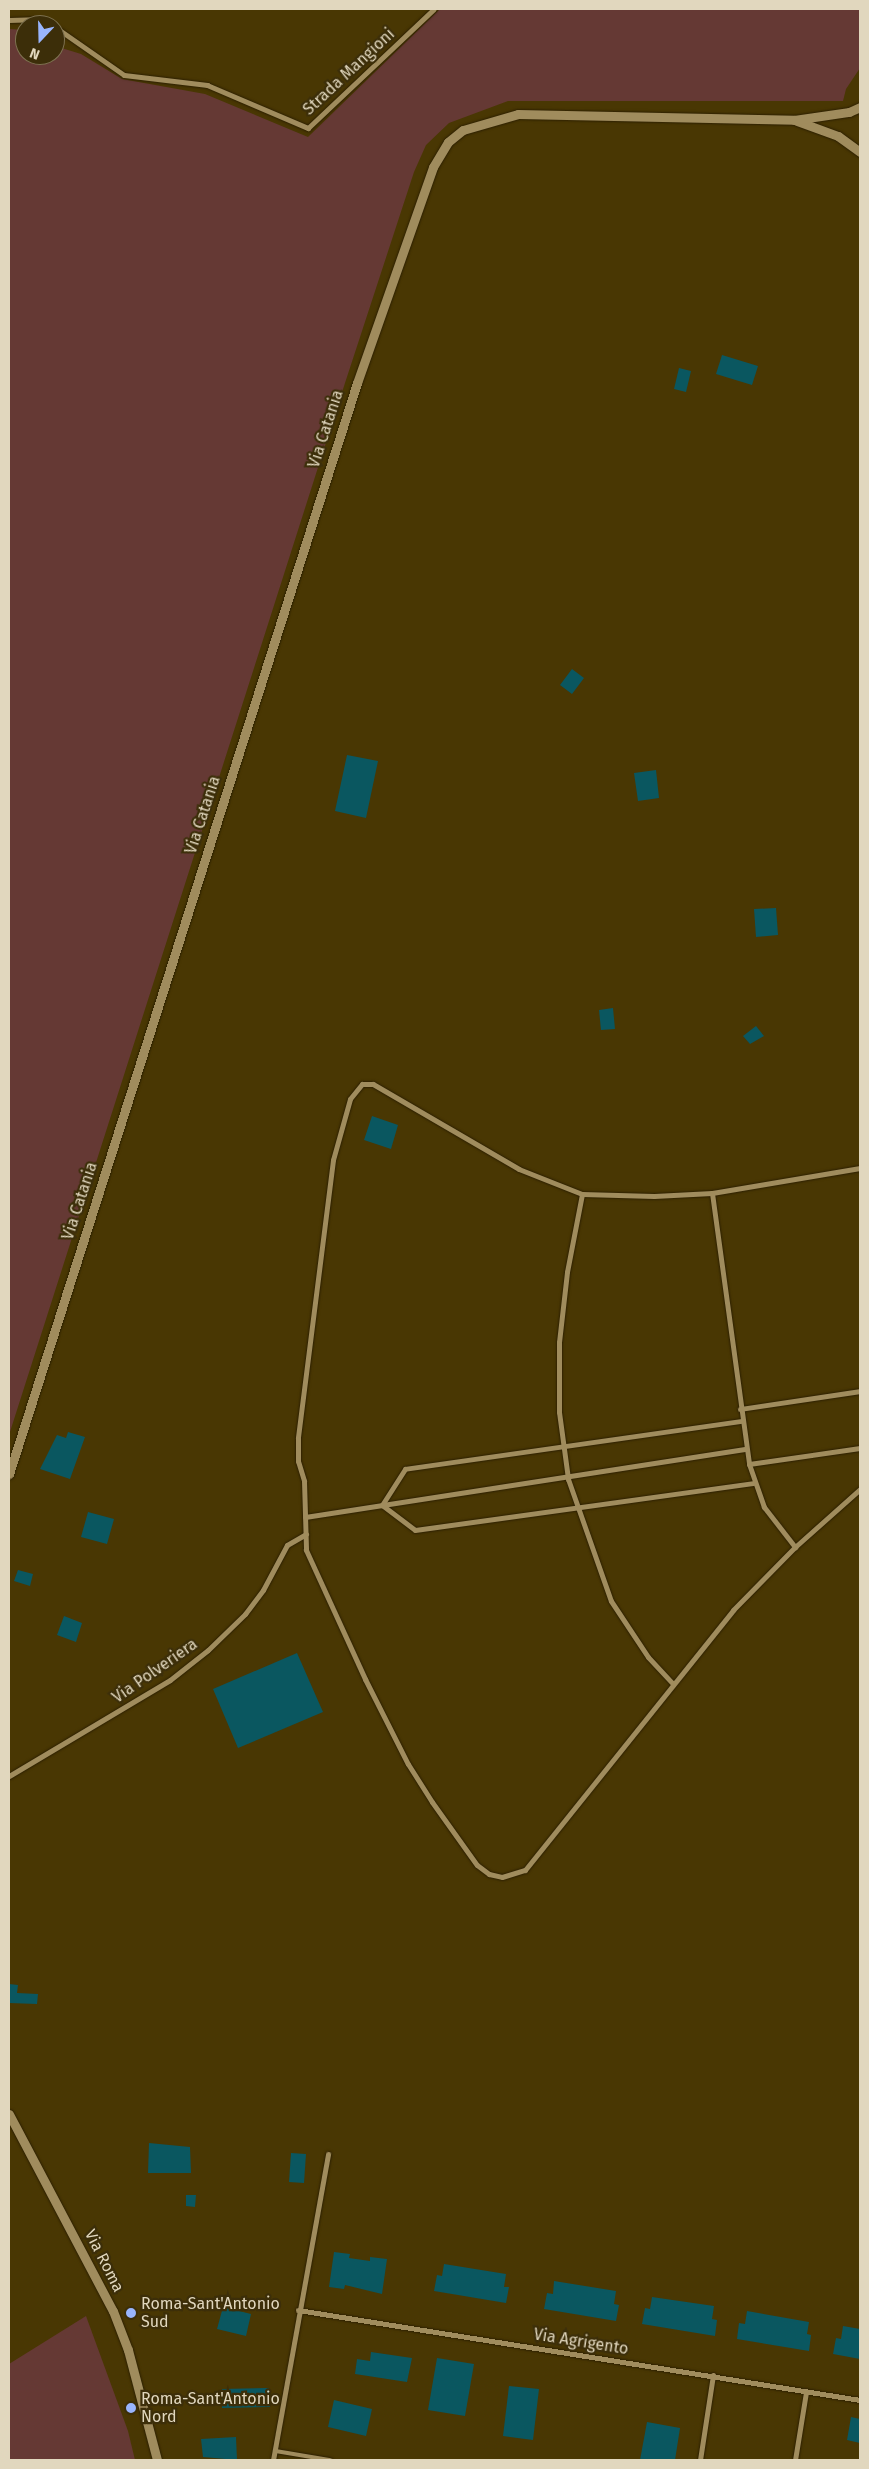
<!DOCTYPE html>
<style>
body{margin:0}
#map{position:relative;width:869px;height:2469px;overflow:hidden;background:#493703;font-family:"Fira Sans",sans-serif}
div>[style]{position:absolute}
.green>*{inset:0;background:#653934}
.building>*{inset:0;background:#0a5760}
.roads{filter:drop-shadow(0 0 1px #2c1f00) drop-shadow(0 0 1px #2c1f00)}
.service>*{height:4px;margin:-2px;padding:0 2px;transform-origin:2px;border-radius:2px;background:#a08c5d}
.minor>*{height:5px;margin:-2.5px;padding:0 2.5px;transform-origin:2.5px;border-radius:2.5px;background:#a08c5d}
.tertiary>*{height:9px;margin:-4.5px;padding:0 4.5px;transform-origin:4.5px;border-radius:4.5px;background:#a08c5d}
.dots>*{width:14px;height:14px;translate:-50% -50%;box-sizing:border-box;border:2px solid #3c2e09;border-radius:50%}
span{translate:-50% -50%;white-space:nowrap;text-align:center;line-height:1.15;-webkit-text-stroke:4.5px #3c2e09;paint-order:stroke}
.street-label{font-size:16px;color:#e1d7be}
.poi-label{font-size:16px;color:#e1d7be}
.left{translate:0 -50%;text-align:left}
.frame{position:absolute;inset:0;border:10px solid #e1d7be;pointer-events:none}
.north{position:absolute;left:15px;top:15px;width:50px;height:50px;box-sizing:border-box;background:#3c2e09;border:1px solid #7e7251;border-radius:50%;rotate:201deg;font-size:14px;font-weight:700;line-height:20px;text-align:center;color:#e1d7be}
.north::after{content:'';display:block;margin:auto;width:18px;height:22px;background:#99b5fd;clip-path:polygon(50% 0,100% 100%,50% 72%,0 100%)}
</style>
<div id="map">
<div class="green">
<div style="clip-path:polygon(440px 9px,860px 9px,860px 68px,846px 89px,843px 101px,508px 101px,449px 123px,426px 145px,414px 172px,345px 383px,9px 1435px,9px 29px,25px 30px,25px 55px,55px 55px,55px 46px,81px 54px,122px 79px,205px 94px,308px 137px)"></div>
<div style="clip-path:polygon(86px 2316px,128px 2431px,135px 2460px,9px 2460px,9px 2364px)"></div>
</div>
<div class="building">
<div style="clip-path:polygon(722px 355px,758px 366px,752px 385px,716px 374px)"></div>
<div style="clip-path:polygon(679px 368px,691px 371px,686px 392px,674px 389px)"></div>
<div style="clip-path:polygon(572px 669px,584px 678px,572px 694px,560px 685px)"></div>
<div style="clip-path:polygon(347px 755px,378px 761px,366px 818px,335px 811px)"></div>
<div style="clip-path:polygon(656px 770px,659px 798px,638px 801px,634px 773px)"></div>
<div style="clip-path:polygon(776px 908px,778px 935px,756px 937px,754px 909px)"></div>
<div style="clip-path:polygon(613px 1008px,615px 1029px,601px 1030px,599px 1010px)"></div>
<div style="clip-path:polygon(756px 1026px,764px 1036px,750px 1044px,743px 1036px)"></div>
<div style="clip-path:polygon(372px 1116px,398px 1125px,391px 1149px,364px 1140px)"></div>
<div style="clip-path:polygon(68px 1432px,85px 1437px,70px 1479px,40px 1469px,57px 1435px,66px 1438px)"></div>
<div style="clip-path:polygon(88px 1512px,114px 1519px,107px 1544px,81px 1537px)"></div>
<div style="clip-path:polygon(18px 1570px,33px 1574px,30px 1586px,14px 1581px)"></div>
<div style="clip-path:polygon(64px 1616px,82px 1623px,76px 1642px,57px 1635px)"></div>
<div style="clip-path:polygon(297px 1653px,323px 1712px,238px 1748px,213px 1689px)"></div>
<div style="clip-path:polygon(9px 1984px,18px 1985px,17px 1993px,38px 1994px,37px 2004px,9px 2003px)"></div>
<div style="clip-path:polygon(149px 2143px,190px 2147px,191px 2173px,148px 2173px)"></div>
<div style="clip-path:polygon(291px 2153px,306px 2154px,304px 2183px,289px 2182px)"></div>
<div style="clip-path:polygon(186px 2195px,196px 2195px,195px 2207px,186px 2206px)"></div>
<div style="clip-path:polygon(334px 2252px,350px 2254px,349px 2258px,370px 2261px,370px 2257px,387px 2259px,382px 2294px,345px 2285px,344px 2289px,329px 2287px)"></div>
<div style="clip-path:polygon(444px 2264px,506px 2274px,504px 2287px,509px 2287px,506px 2303px,434px 2291px,437px 2275px,442px 2276px)"></div>
<div style="clip-path:polygon(554px 2281px,616px 2291px,614px 2304px,619px 2305px,616px 2321px,544px 2309px,547px 2293px,553px 2294px)"></div>
<div style="clip-path:polygon(652px 2297px,714px 2306px,712px 2319px,717px 2320px,715px 2336px,642px 2324px,645px 2308px,650px 2309px)"></div>
<div style="clip-path:polygon(223px 2307px,251px 2314px,246px 2336px,217px 2329px)"></div>
<div style="clip-path:polygon(747px 2311px,809px 2322px,807px 2334px,811px 2335px,809px 2351px,737px 2339px,739px 2323px,745px 2324px)"></div>
<div style="clip-path:polygon(843px 2326px,860px 2329px,860px 2359px,833px 2354px,836px 2338px,841px 2339px)"></div>
<div style="clip-path:polygon(371px 2352px,412px 2358px,407px 2382px,355px 2374px,357px 2359px,370px 2361px)"></div>
<div style="clip-path:polygon(437px 2358px,474px 2364px,465px 2416px,428px 2410px)"></div>
<div style="clip-path:polygon(509px 2386px,539px 2389px,533px 2440px,503px 2436px)"></div>
<div style="clip-path:polygon(269px 2388px,270px 2407px,222px 2408px,222px 2389px)"></div>
<div style="clip-path:polygon(334px 2400px,372px 2409px,366px 2436px,328px 2427px)"></div>
<div style="clip-path:polygon(851px 2417px,860px 2419px,860px 2443px,847px 2440px)"></div>
<div style="clip-path:polygon(647px 2422px,680px 2428px,675px 2460px,640px 2460px)"></div>
<div style="clip-path:polygon(236px 2437px,237px 2460px,203px 2457px,201px 2439px)"></div>
</div>
<div class="roads">
<div class="service">
<div style="left:276px;top:2451px;width:55px;rotate:9.5deg"></div>
</div>
<div class="minor">
<div style="left:9px;top:20px;width:25px;rotate:-2deg"></div>
<div style="left:34px;top:19px;width:16px;rotate:22deg"></div>
<div style="left:55px;top:27px;width:84px;rotate:34.8deg"></div>
<div style="left:124px;top:75px;width:84px;rotate:6.9deg"></div>
<div style="left:207px;top:85px;width:110px;rotate:23.1deg"></div>
<div style="left:308px;top:128px;width:173px;rotate:-43.4deg"></div>
<div style="left:860px;top:1168px;width:150px;rotate:170.4deg"></div>
<div style="left:712px;top:1193px;width:58px;rotate:177deg"></div>
<div style="left:654px;top:1196px;width:72px;rotate:-178.4deg"></div>
<div style="left:582px;top:1194px;width:68px;rotate:-158.4deg"></div>
<div style="left:519px;top:1169px;width:169px;rotate:-149.8deg"></div>
<div style="left:373px;top:1084px;width:11px;rotate:180deg"></div>
<div style="left:362px;top:1084px;width:19px;rotate:129deg"></div>
<div style="left:350px;top:1099px;width:63px;rotate:105.6deg"></div>
<div style="left:333px;top:1160px;width:280px;rotate:97.2deg"></div>
<div style="left:298px;top:1438px;width:23px;rotate:90deg"></div>
<div style="left:298px;top:1461px;width:21px;rotate:73deg"></div>
<div style="left:304px;top:1481px;width:69px;rotate:88.3deg"></div>
<div style="left:306px;top:1550px;width:142px;rotate:65.4deg"></div>
<div style="left:365px;top:1679px;width:95px;rotate:63.2deg"></div>
<div style="left:408px;top:1764px;width:45px;rotate:57.7deg"></div>
<div style="left:432px;top:1802px;width:77px;rotate:54.5deg"></div>
<div style="left:477px;top:1865px;width:15px;rotate:37deg"></div>
<div style="left:489px;top:1874px;width:13px;rotate:13deg"></div>
<div style="left:502px;top:1877px;width:24px;rotate:-17deg"></div>
<div style="left:525px;top:1870px;width:333px;rotate:-51.3deg"></div>
<div style="left:733px;top:1610px;width:88px;rotate:-45.5deg"></div>
<div style="left:795px;top:1547px;width:87px;rotate:-41.7deg"></div>
<div style="left:712px;top:1193px;width:274px;rotate:82.2deg"></div>
<div style="left:749px;top:1464px;width:46px;rotate:70.8deg"></div>
<div style="left:764px;top:1507px;width:51px;rotate:52.2deg"></div>
<div style="left:582px;top:1194px;width:79px;rotate:100.9deg"></div>
<div style="left:567px;top:1272px;width:70px;rotate:96.5deg"></div>
<div style="left:559px;top:1342px;width:70px;rotate:90deg"></div>
<div style="left:559px;top:1412px;width:68px;rotate:82.3deg"></div>
<div style="left:568px;top:1479px;width:129px;rotate:70.6deg"></div>
<div style="left:611px;top:1601px;width:67px;rotate:56.5deg"></div>
<div style="left:648px;top:1657px;width:35px;rotate:47deg"></div>
<div style="left:740px;top:1409px;width:121px;rotate:-8.5deg"></div>
<div style="left:741px;top:1421px;width:339px;rotate:171.9deg"></div>
<div style="left:405px;top:1469px;width:43px;rotate:122.6deg"></div>
<div style="left:382px;top:1505px;width:41px;rotate:37.1deg"></div>
<div style="left:415px;top:1530px;width:341px;rotate:-7.9deg"></div>
<div style="left:749px;top:1464px;width:112px;rotate:-8.2deg"></div>
<div style="left:305px;top:1517px;width:445px;rotate:-8.8deg"></div>
<div style="left:9px;top:1776px;width:187px;rotate:-30.8deg"></div>
<div style="left:170px;top:1680px;width:48px;rotate:-38.3deg"></div>
<div style="left:208px;top:1650px;width:52px;rotate:-44.2deg"></div>
<div style="left:245px;top:1614px;width:30px;rotate:-53deg"></div>
<div style="left:263px;top:1590px;width:51px;rotate:-61.9deg"></div>
<div style="left:287px;top:1545px;width:22px;rotate:-30deg"></div>
<div style="left:298px;top:2310px;width:569px;rotate:9.1deg"></div>
<div style="left:273px;top:2460px;width:311px;rotate:-79.8deg"></div>
<div style="left:700px;top:2460px;width:86px;rotate:-81.3deg"></div>
<div style="left:795px;top:2460px;width:69px;rotate:-80.8deg"></div>
</div>
<div class="tertiary">
<div style="left:797px;top:121px;width:44px;rotate:20.1deg"></div>
<div style="left:838px;top:136px;width:27px;rotate:36deg"></div>
<div style="left:9px;top:1474px;width:1145px;rotate:-72.31deg"></div>
<div style="left:357px;top:383px;width:229px;rotate:-70.6deg"></div>
<div style="left:433px;top:167px;width:29px;rotate:-59deg"></div>
<div style="left:448px;top:142px;width:19px;rotate:-39deg"></div>
<div style="left:463px;top:130px;width:57px;rotate:-16.2deg"></div>
<div style="left:518px;top:114px;width:276px;rotate:1.2deg"></div>
<div style="left:794px;top:120px;width:56px;rotate:-8.3deg"></div>
<div style="left:849px;top:112px;width:12px;rotate:-24deg"></div>
<div style="left:9px;top:2114px;width:223px;rotate:62.2deg"></div>
<div style="left:113px;top:2311px;width:42px;rotate:69deg"></div>
<div style="left:128px;top:2350px;width:114px;rotate:75.2deg"></div>
</div>
</div>
<div class="dots">
<div style="left:131px;top:2313px;background:#99b5fd"></div>
<div style="left:131px;top:2408px;background:#99b5fd"></div>
</div>
<div class="street-label">
<span style="left:349px;top:72px;rotate:-43deg">Strada Mangioni</span>
<span style="left:326px;top:429px;rotate:-72deg">Via Catania</span>
<span style="left:203px;top:815px;rotate:-72deg">Via Catania</span>
<span style="left:80px;top:1201px;rotate:-72deg">Via Catania</span>
<span style="left:155px;top:1671px;rotate:-35deg">Via Polveriera</span>
<span style="left:104px;top:2261px;rotate:63deg">Via Roma</span>
<span style="left:581px;top:2342px;rotate:9deg">Via Agrigento</span>
</div>
<div class="poi-label">
<span class="left" style="left:141px;top:2313px">Roma-Sant'Antonio<br>Sud</span>
<span class="left" style="left:141px;top:2408px">Roma-Sant'Antonio<br>Nord</span>
</div>
<div class="frame"></div>
<div class="north">N</div>
</div>
